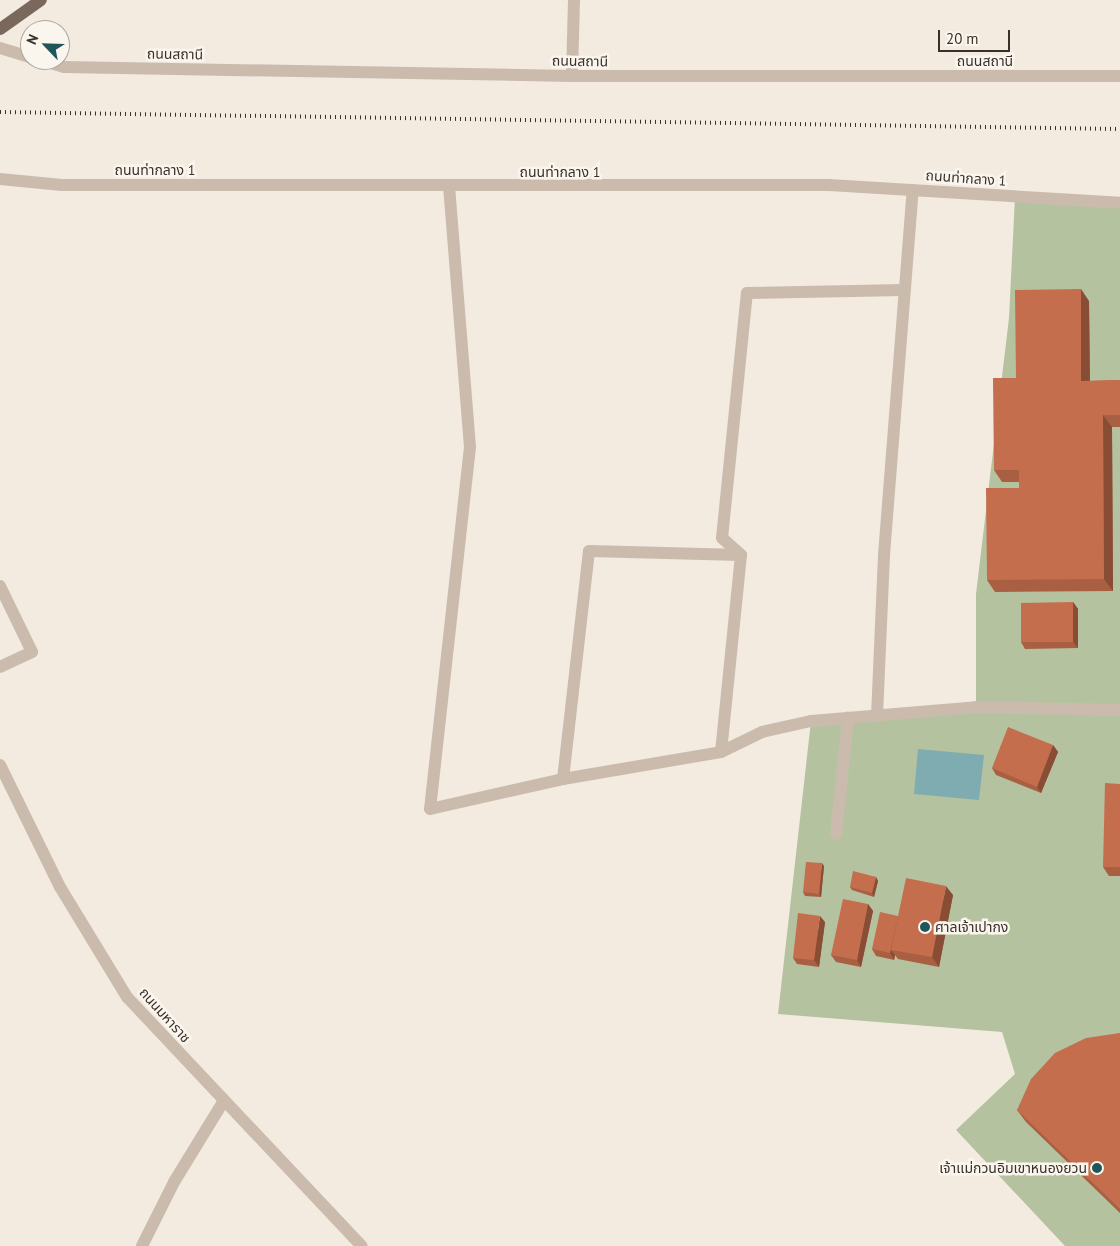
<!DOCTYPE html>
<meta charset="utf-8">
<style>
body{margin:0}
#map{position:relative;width:1120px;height:1246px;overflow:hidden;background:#f3ebe0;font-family:"PT Sans","Noto Sans Thai",sans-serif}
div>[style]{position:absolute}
.green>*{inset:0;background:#b5c2a0}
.water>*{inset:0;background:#7facb0}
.minor>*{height:12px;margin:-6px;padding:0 6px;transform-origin:6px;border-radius:6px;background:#cbbbac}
.major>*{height:12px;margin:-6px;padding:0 6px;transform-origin:6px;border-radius:6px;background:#7b685c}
.rail>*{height:4px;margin-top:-2px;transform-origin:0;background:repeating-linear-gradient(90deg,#39302b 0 1px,transparent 0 5px)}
.wall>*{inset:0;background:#a95f42}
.shaded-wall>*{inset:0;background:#894d36}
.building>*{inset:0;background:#c46e4d}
.dots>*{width:14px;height:14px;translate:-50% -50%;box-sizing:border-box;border:2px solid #faf5ed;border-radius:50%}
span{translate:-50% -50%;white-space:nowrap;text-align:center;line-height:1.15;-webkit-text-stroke:5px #faf5ed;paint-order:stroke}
.street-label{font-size:14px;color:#39302b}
.poi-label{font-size:14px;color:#39302b}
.left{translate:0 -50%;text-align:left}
.right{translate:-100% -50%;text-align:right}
.north{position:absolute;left:20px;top:20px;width:50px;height:50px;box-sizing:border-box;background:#faf5ed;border:1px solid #ada69f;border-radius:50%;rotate:294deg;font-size:14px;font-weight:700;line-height:20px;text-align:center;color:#39302b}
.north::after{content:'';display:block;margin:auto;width:18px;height:22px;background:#20555b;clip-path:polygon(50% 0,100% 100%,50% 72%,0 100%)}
.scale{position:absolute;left:938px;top:30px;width:72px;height:22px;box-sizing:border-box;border:2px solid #39302b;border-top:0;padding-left:6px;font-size:15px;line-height:18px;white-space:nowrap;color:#39302b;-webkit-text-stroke:4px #faf5ed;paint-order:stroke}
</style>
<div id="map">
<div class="green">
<div style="clip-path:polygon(1015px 197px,1120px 203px,1120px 1246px,1065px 1246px,956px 1130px,1015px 1074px,1002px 1032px,778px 1014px,811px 721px,976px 707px,976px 594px,1009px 318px)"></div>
</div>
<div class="water">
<div style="clip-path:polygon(918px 749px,984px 755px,979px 800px,914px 794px)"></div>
</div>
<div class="minor">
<div style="left:0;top:48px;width:31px;rotate:17deg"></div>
<div style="left:41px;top:60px;width:24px;rotate:17deg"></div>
<div style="left:64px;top:67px;width:508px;rotate:1.01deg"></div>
<div style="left:572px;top:76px;width:548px"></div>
<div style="left:572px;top:76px;width:76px;rotate:-88.5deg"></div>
<div style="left:0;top:179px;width:62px;rotate:5.5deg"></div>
<div style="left:62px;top:185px;width:767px"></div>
<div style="left:829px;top:185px;width:292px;rotate:3.5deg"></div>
<div style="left:449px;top:186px;width:262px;rotate:85.4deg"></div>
<div style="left:470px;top:447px;width:364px;rotate:96.3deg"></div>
<div style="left:430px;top:809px;width:136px;rotate:-12.7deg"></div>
<div style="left:563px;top:779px;width:160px;rotate:-9.7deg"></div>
<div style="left:721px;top:752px;width:46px;rotate:-26deg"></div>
<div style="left:762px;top:732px;width:50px;rotate:-12.7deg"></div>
<div style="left:811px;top:721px;width:166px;rotate:-4.8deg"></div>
<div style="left:976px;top:707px;width:144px;rotate:1.2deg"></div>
<div style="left:0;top:586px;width:73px;rotate:64.1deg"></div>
<div style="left:32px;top:652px;width:35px;rotate:155deg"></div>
<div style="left:877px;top:716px;width:161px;rotate:-87.5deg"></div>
<div style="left:884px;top:555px;width:366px;rotate:-85.5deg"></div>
<div style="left:721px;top:752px;width:198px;rotate:-84.2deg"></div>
<div style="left:741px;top:555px;width:25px;rotate:-138deg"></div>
<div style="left:722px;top:538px;width:246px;rotate:-84.2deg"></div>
<div style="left:747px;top:293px;width:157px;rotate:-1.1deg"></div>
<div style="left:0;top:765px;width:136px;rotate:63.8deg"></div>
<div style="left:60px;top:887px;width:129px;rotate:58.7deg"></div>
<div style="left:127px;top:997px;width:342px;rotate:46.7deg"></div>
<div style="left:563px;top:779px;width:229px;rotate:-83.5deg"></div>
<div style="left:589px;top:551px;width:152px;rotate:1.5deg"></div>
<div style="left:836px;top:834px;width:117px;rotate:-84.1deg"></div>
<div style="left:142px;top:1246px;width:72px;rotate:-63.4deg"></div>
<div style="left:174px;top:1182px;width:94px;rotate:-58.5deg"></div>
</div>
<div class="major">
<div style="left:0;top:29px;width:50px;rotate:-35.3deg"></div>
</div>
<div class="rail">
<div style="left:0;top:112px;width:1120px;rotate:0.87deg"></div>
</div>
<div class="wall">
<div style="clip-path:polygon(1089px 301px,1090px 381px,1120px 380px,1120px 427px,1112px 427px,1113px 591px,995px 592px,987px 580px,1019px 488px,1019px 482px,1002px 482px,994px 470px,1016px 378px)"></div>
<div style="clip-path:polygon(1073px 602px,1078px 609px,1078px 648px,1025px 649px,1021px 642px)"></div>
<div style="clip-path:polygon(1053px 745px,1058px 752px,1041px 793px,996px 775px,992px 768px)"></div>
<div style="clip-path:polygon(1120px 784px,1120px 876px,1109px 876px,1103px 867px)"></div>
<div style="clip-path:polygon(824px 866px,821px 897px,805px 896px,803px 892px)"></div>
<div style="clip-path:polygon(876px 877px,878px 881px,874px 897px,852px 890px,850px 887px)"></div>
<div style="clip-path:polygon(953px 895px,939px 967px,898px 959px,895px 955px,894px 960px,876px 956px,872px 949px,898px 916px)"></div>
<div style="clip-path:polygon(868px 904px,873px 911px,861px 967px,836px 962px,831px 955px)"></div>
<div style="clip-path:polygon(825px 922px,819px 967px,797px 964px,793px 958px)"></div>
<div style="clip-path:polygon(1120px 1033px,1120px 1213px,1026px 1122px,1017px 1110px)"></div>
</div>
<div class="shaded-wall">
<div style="clip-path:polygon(1081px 289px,1089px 301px,1090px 393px,1081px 381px)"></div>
<div style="clip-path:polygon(1103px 415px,1112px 427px,1113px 591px,1104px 579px)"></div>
<div style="clip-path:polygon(1073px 602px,1078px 609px,1078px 648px,1073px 642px)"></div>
<div style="clip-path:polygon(1053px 745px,1058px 752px,1041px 793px,1037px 787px)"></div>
<div style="clip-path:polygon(822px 863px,824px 866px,821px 897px,819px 894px)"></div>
<div style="clip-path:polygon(876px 877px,878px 881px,874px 897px,872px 893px)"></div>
<div style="clip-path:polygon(946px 886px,953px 895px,939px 967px,932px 957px)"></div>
<div style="clip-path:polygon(868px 904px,873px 911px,861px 967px,857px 960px)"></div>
<div style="clip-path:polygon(820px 916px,825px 922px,819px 967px,814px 960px)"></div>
<div style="clip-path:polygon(898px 916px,891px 950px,895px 955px,894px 960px,890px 953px)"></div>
</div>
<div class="building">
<div style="clip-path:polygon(1081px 289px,1081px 381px,1120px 380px,1120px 415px,1103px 415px,1104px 579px,987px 580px,986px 488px,1019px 488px,1019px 470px,994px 470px,993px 378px,1016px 378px,1015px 290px)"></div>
<div style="clip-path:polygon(1073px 602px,1073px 642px,1021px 642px,1021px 603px)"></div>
<div style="clip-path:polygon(1008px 727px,1053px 745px,1037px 787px,992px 768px)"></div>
<div style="clip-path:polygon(1105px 783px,1120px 784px,1120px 867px,1103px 867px)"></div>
<div style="clip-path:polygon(806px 862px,822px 863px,819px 894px,803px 892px)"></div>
<div style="clip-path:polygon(853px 871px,876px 877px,872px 893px,850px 887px)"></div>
<div style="clip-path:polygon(906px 878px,946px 886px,932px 957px,891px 950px)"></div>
<div style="clip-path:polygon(843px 899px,868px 904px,857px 960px,831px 955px)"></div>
<div style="clip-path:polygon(880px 912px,898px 916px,890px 953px,872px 949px)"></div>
<div style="clip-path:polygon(798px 913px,820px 916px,814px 960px,793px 958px)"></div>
<div style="clip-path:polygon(1120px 1033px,1120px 1209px,1017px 1110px,1031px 1079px,1055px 1053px,1086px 1038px)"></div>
</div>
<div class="dots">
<div style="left:925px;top:927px;background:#20555b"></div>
<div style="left:1097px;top:1168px;background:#20555b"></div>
</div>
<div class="street-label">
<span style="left:175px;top:54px;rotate:1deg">ถนนสถานี</span>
<span style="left:580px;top:61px;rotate:1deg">ถนนสถานี</span>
<span style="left:985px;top:61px">ถนนสถานี</span>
<span style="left:155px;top:170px">ถนนท่ากลาง 1</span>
<span style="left:560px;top:172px">ถนนท่ากลาง 1</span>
<span style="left:966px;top:178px;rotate:4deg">ถนนท่ากลาง 1</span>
<span style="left:165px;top:1015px;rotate:48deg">ถนนมหาราช</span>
</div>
<div class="poi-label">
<span class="left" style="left:935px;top:927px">ศาลเจ้าเปากง</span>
<span class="right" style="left:1087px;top:1168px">เจ้าเเม่กวนอิมเขาหนองยวน</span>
</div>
<div class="north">N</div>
<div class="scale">20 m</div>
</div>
